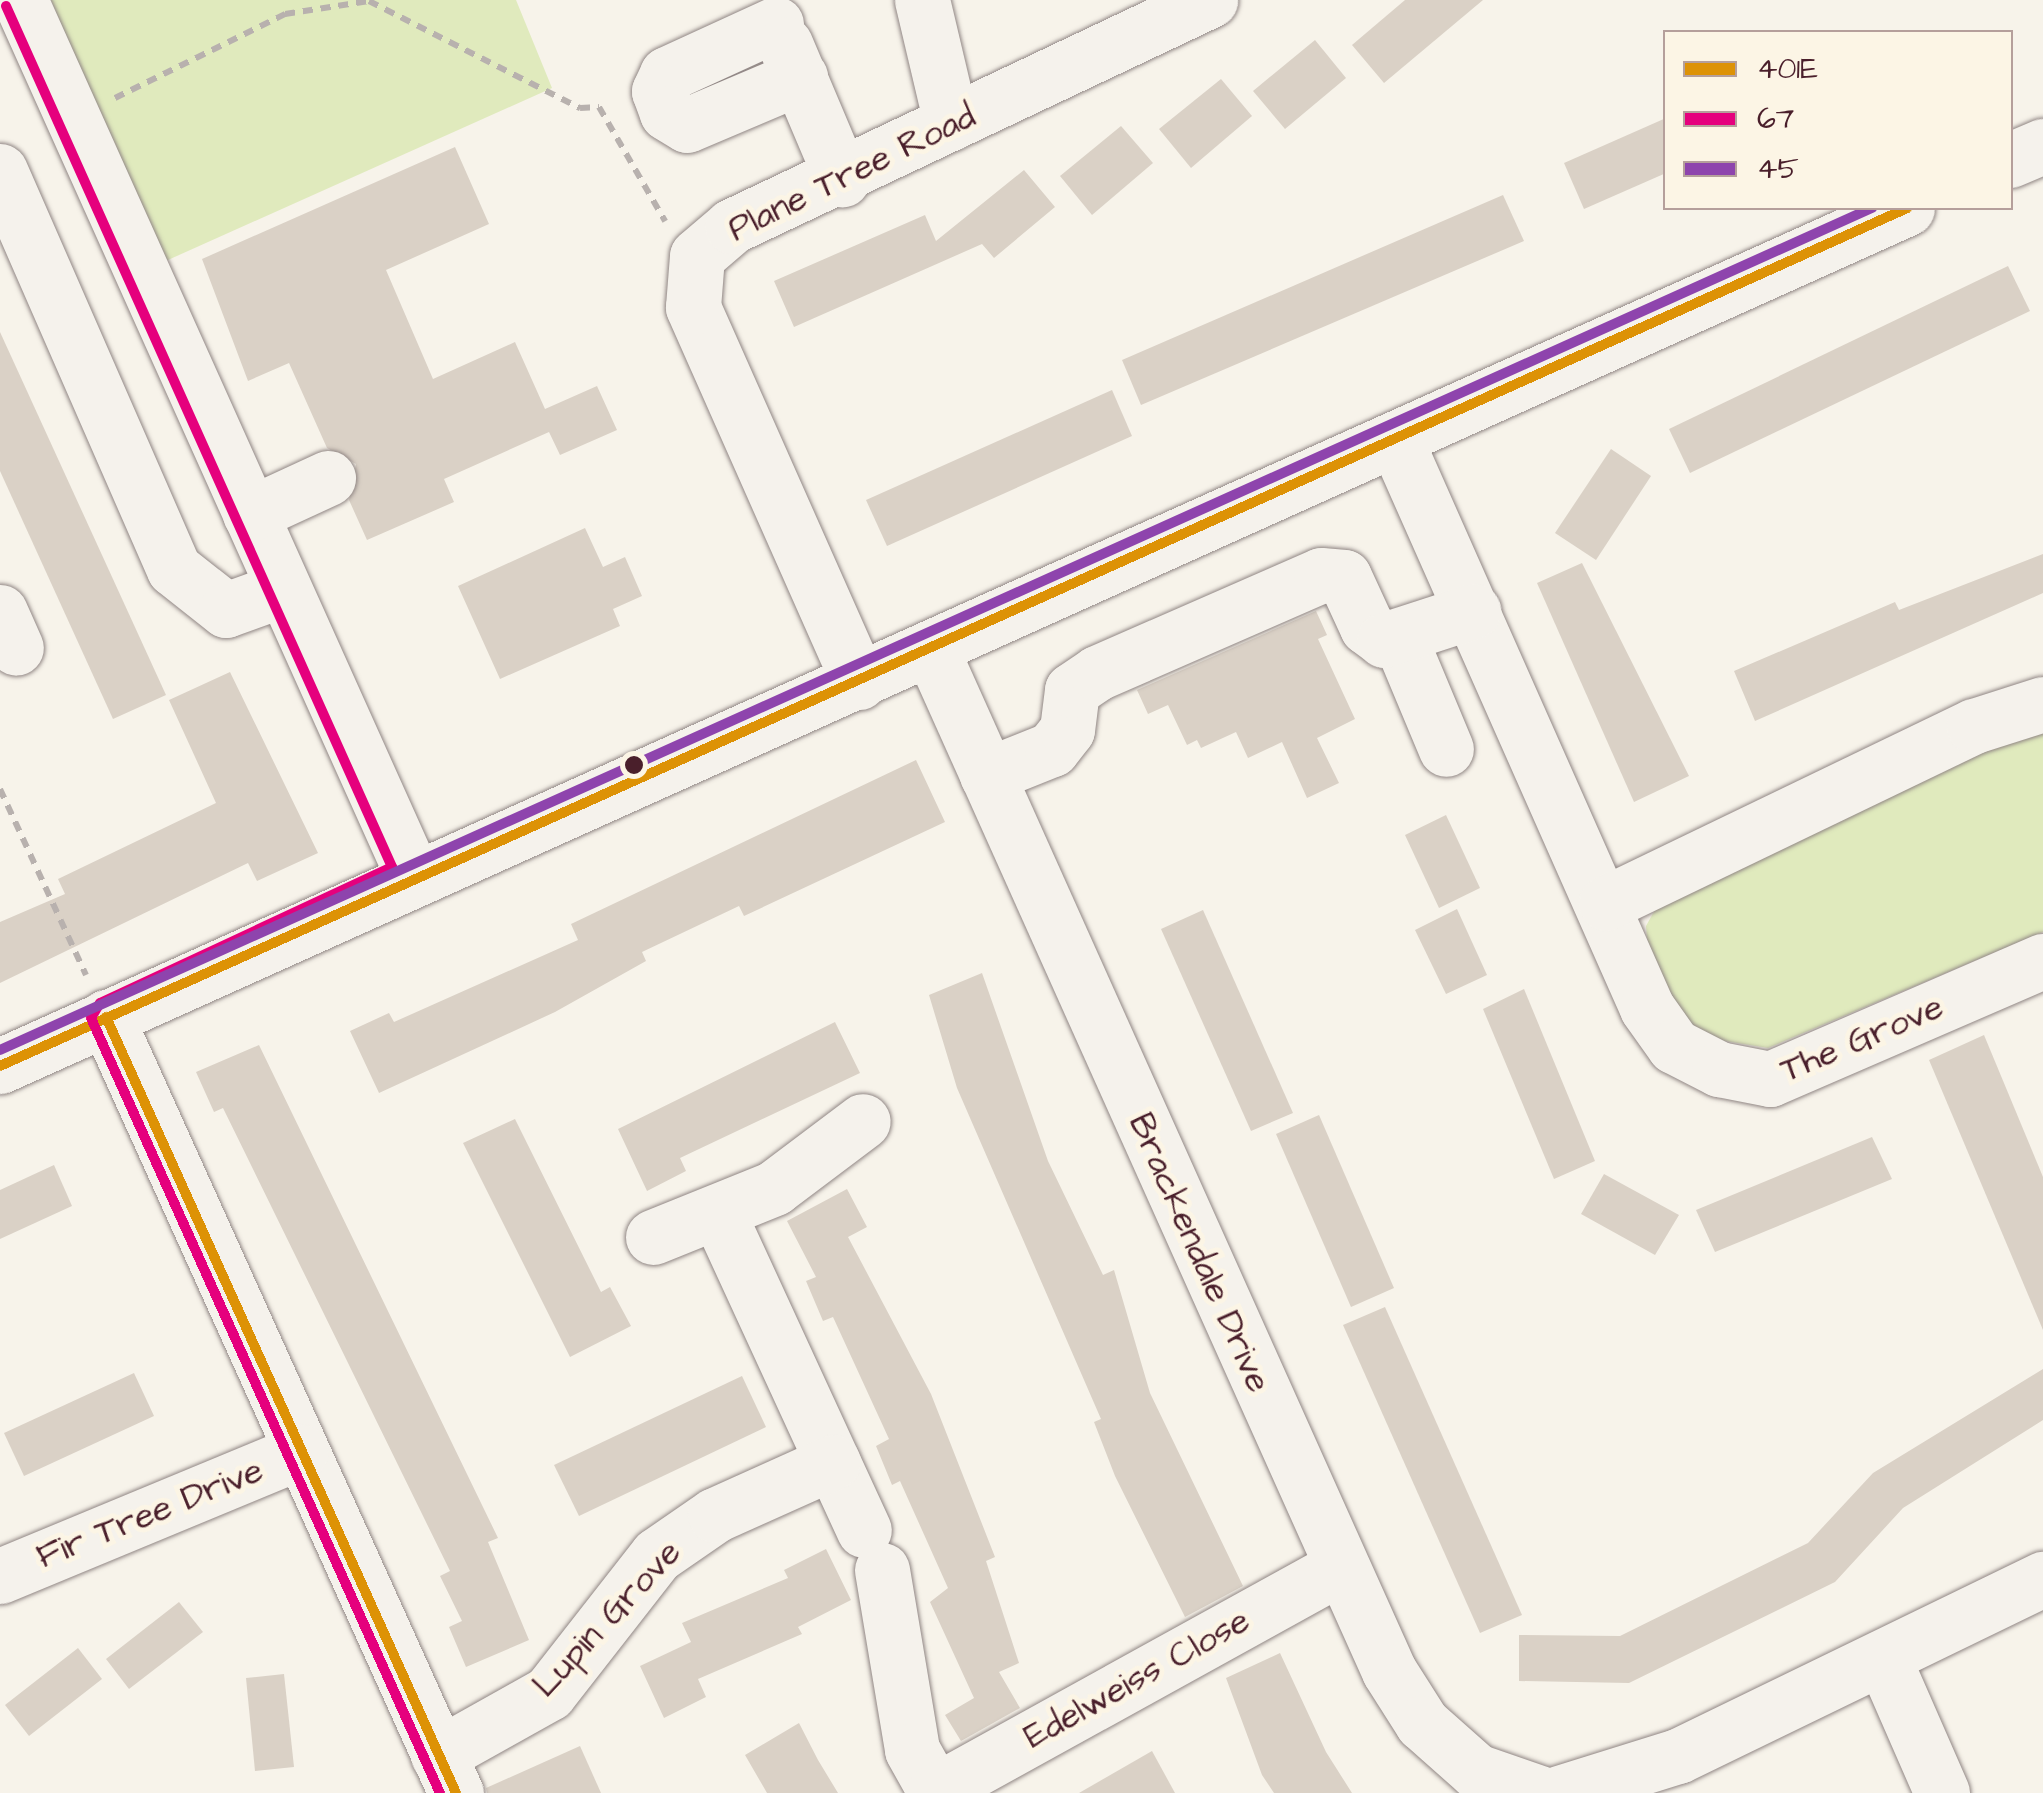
<!DOCTYPE html>
<style>
body{margin:0}
#map{position:relative;width:2043px;height:1793px;overflow:hidden;background:#f7f3ea;font-family:"Architects Daughter",sans-serif}
div>[style]{position:absolute}
.green>*{inset:0;background:#e0eabd}
.building>*{inset:0;background:#dad1c6}
.path>*{height:6px;margin-top:-3px;transform-origin:0;background:repeating-linear-gradient(90deg,#b8b1ae 0 10px,transparent 0 18px)}
.roads{filter:drop-shadow(0 0 2px #908684) drop-shadow(0 0 2px #908684)}
.minor>*{height:55px;margin:-27.5px;padding:0 27.5px;transform-origin:27.5px;border-radius:27.5px;background:#f5f2ec}
.bus-1>*{height:10px;margin:-5px;padding:0 5px;transform-origin:5px;border-radius:5px;background:#dd9206}
.bus-2>*{height:10px;margin:-5px;padding:0 5px;transform-origin:5px;border-radius:5px;background:#e5007d}
.bus-3>*{height:10px;margin:-5px;padding:0 5px;transform-origin:5px;border-radius:5px;background:#8e44ad}
.dots>*{width:28px;height:28px;translate:-50% -50%;box-sizing:border-box;border:5px solid #fcf5e5;border-radius:50%}
span{translate:-50% -50%;white-space:nowrap;text-align:center;line-height:1.15;-webkit-text-stroke:10px #fcf5e5;paint-order:stroke}
.street-label{font-size:35px;color:#4a1f2b}
.legend{position:absolute;left:1663px;top:30px;width:350px;height:180px;box-sizing:border-box;background:#fcf5e5;border:2px solid #b59f9b;margin:0;padding:12px 18px;list-style:none;font-size:30px;color:#4a1f2b}
.legend li{display:flex;align-items:center;gap:20px;height:50px}
.legend b{width:50px;border:2px solid #b59f9b}
</style>
<div id="map">
<div class="green">
<div style="clip-path:polygon(51px 0,516px 0,552px 88px,159px 264px)"></div>
<div style="clip-path:polygon(2043px 726px,2043px 932px,1768px 1048px,1700px 1037px,1682px 1021px,1648px 953px,1646px 926px,1662px 897px)"></div>
</div>
<div class="building">
<div style="clip-path:polygon(1405px 0,1483px 0,1384px 83px,1352px 45px)"></div>
<div style="clip-path:polygon(1315px 40px,1346px 78px,1285px 129px,1253px 91px)"></div>
<div style="clip-path:polygon(1221px 79px,1252px 116px,1191px 168px,1159px 129px)"></div>
<div style="clip-path:polygon(1666px 118px,1666px 173px,1584px 209px,1564px 163px)"></div>
<div style="clip-path:polygon(1121px 126px,1153px 163px,1092px 215px,1060px 176px)"></div>
<div style="clip-path:polygon(455px 147px,489px 224px,386px 270px,433px 379px,515px 342px,545px 409px,597px 386px,617px 430px,560px 455px,549px 432px,444px 479px,454px 502px,367px 540px,349px 500px,356px 464px,327px 448px,289px 363px,248px 381px,202px 259px)"></div>
<div style="clip-path:polygon(1024px 170px,1055px 207px,994px 258px,982px 244px,794px 327px,774px 281px,925px 215px,936px 241px)"></div>
<div style="clip-path:polygon(1503px 195px,1524px 241px,1141px 405px,1122px 360px)"></div>
<div style="clip-path:polygon(2008px 266px,2030px 311px,1690px 473px,1669px 429px)"></div>
<div style="clip-path:polygon(0 332px,166px 695px,113px 719px,0 471px)"></div>
<div style="clip-path:polygon(1112px 390px,1132px 436px,887px 546px,866px 500px)"></div>
<div style="clip-path:polygon(1611px 449px,1651px 476px,1596px 560px,1555px 533px)"></div>
<div style="clip-path:polygon(585px 528px,603px 567px,625px 557px,642px 596px,613px 609px,620px 626px,500px 679px,458px 586px)"></div>
<div style="clip-path:polygon(2043px 554px,2043px 593px,1755px 721px,1734px 671px,1895px 602px,1899px 610px)"></div>
<div style="clip-path:polygon(1582px 563px,1689px 776px,1634px 802px,1537px 583px)"></div>
<div style="clip-path:polygon(1316px 611px,1327px 635px,1318px 639px,1355px 719px,1317px 738px,1339px 783px,1307px 798px,1282px 742px,1248px 758px,1236px 732px,1201px 748px,1197px 740px,1187px 745px,1168px 705px,1148px 714px,1137px 690px)"></div>
<div style="clip-path:polygon(230px 672px,318px 853px,257px 881px,248px 863px,0 983px,0 922px,65px 894px,58px 879px,216px 803px,169px 700px)"></div>
<div style="clip-path:polygon(916px 760px,945px 822px,744px 916px,739px 906px,642px 952px,646px 961px,555px 1012px,379px 1093px,350px 1031px,389px 1013px,394px 1022px,578px 940px,571px 924px)"></div>
<div style="clip-path:polygon(1446px 815px,1480px 888px,1439px 908px,1405px 835px)"></div>
<div style="clip-path:polygon(1457px 909px,1487px 975px,1446px 994px,1415px 930px)"></div>
<div style="clip-path:polygon(1203px 910px,1293px 1113px,1251px 1131px,1161px 929px)"></div>
<div style="clip-path:polygon(982px 973px,1048px 1161px,1103px 1275px,1114px 1270px,1150px 1393px,1243px 1586px,1185px 1617px,1115px 1476px,1094px 1422px,1101px 1419px,957px 1088px,929px 995px)"></div>
<div style="clip-path:polygon(1524px 989px,1595px 1161px,1554px 1179px,1483px 1009px)"></div>
<div style="clip-path:polygon(835px 1022px,860px 1073px,680px 1158px,686px 1171px,647px 1191px,618px 1129px)"></div>
<div style="clip-path:polygon(1984px 1035px,2043px 1177px,2043px 1330px,1929px 1060px)"></div>
<div style="clip-path:polygon(259px 1045px,498px 1538px,488px 1542px,529px 1640px,466px 1667px,449px 1627px,462px 1621px,440px 1576px,450px 1571px,223px 1108px,214px 1112px,196px 1072px)"></div>
<div style="clip-path:polygon(1319px 1115px,1394px 1288px,1351px 1307px,1276px 1134px)"></div>
<div style="clip-path:polygon(515px 1119px,601px 1292px,610px 1287px,631px 1326px,570px 1357px,463px 1143px)"></div>
<div style="clip-path:polygon(1872px 1137px,1892px 1179px,1715px 1252px,1696px 1210px)"></div>
<div style="clip-path:polygon(54px 1165px,72px 1206px,0 1239px,0 1190px)"></div>
<div style="clip-path:polygon(1604px 1174px,1679px 1215px,1655px 1255px,1581px 1214px)"></div>
<div style="clip-path:polygon(847px 1189px,867px 1227px,848px 1237px,931px 1394px,995px 1557px,986px 1561px,1019px 1663px,999px 1672px,1020px 1708px,961px 1741px,945px 1715px,974px 1698px,930px 1602px,948px 1588px,900px 1481px,892px 1485px,876px 1446px,889px 1439px,833px 1317px,823px 1321px,806px 1281px,816px 1277px,787px 1221px)"></div>
<div style="clip-path:polygon(1385px 1307px,1522px 1615px,1480px 1633px,1343px 1325px)"></div>
<div style="clip-path:polygon(2043px 1369px,2043px 1420px,1903px 1508px,1835px 1582px,1629px 1683px,1519px 1681px,1519px 1635px,1620px 1636px,1808px 1543px,1873px 1473px)"></div>
<div style="clip-path:polygon(134px 1373px,154px 1416px,24px 1476px,4px 1433px)"></div>
<div style="clip-path:polygon(742px 1376px,766px 1427px,579px 1516px,554px 1465px)"></div>
<div style="clip-path:polygon(826px 1549px,851px 1600px,798px 1627px,802px 1634px,698px 1679px,706px 1697px,664px 1718px,640px 1666px,691px 1642px,682px 1623px,788px 1578px,784px 1570px)"></div>
<div style="clip-path:polygon(179px 1602px,203px 1632px,129px 1689px,106px 1659px)"></div>
<div style="clip-path:polygon(78px 1648px,102px 1679px,29px 1736px,5px 1705px)"></div>
<div style="clip-path:polygon(1280px 1653px,1326px 1752px,1352px 1793px,1274px 1793px,1262px 1775px,1226px 1678px)"></div>
<div style="clip-path:polygon(284px 1674px,294px 1767px,255px 1771px,246px 1678px)"></div>
<div style="clip-path:polygon(799px 1723px,818px 1760px,838px 1793px,767px 1793px,745px 1755px)"></div>
<div style="clip-path:polygon(580px 1746px,601px 1793px,487px 1793px,486px 1788px)"></div>
<div style="clip-path:polygon(1152px 1751px,1175px 1793px,1079px 1793px)"></div>
</div>
<div class="path">
<div style="left:115px;top:98px;width:190px;rotate:-26.3deg"></div>
<div style="left:285px;top:14px;width:85px;rotate:-8.8deg"></div>
<div style="left:369px;top:1px;width:237px;rotate:26.9deg"></div>
<div style="left:580px;top:108px;width:19px;rotate:-3deg"></div>
<div style="left:599px;top:107px;width:132px;rotate:59.9deg"></div>
<div style="left:0;top:789px;width:205px;rotate:65.2deg"></div>
</div>
<div class="roads">
<div class="minor">
<div style="left:20px;top:0;width:958px;rotate:65.84deg"></div>
<div style="left:922px;top:0;width:126px;rotate:76.7deg"></div>
<div style="left:776px;top:24px;width:120px;rotate:155.4deg"></div>
<div style="left:667px;top:74px;width:19px;rotate:115deg"></div>
<div style="left:659px;top:91px;width:23px;rotate:70deg"></div>
<div style="left:667px;top:113px;width:23px;rotate:31deg"></div>
<div style="left:687px;top:125px;width:123px;rotate:-23deg"></div>
<div style="left:785px;top:44px;width:147px;rotate:67.1deg"></div>
<div style="left:2010px;top:160px;width:36px;rotate:-23deg"></div>
<div style="left:0;top:171px;width:434px;rotate:66.4deg"></div>
<div style="left:174px;top:569px;width:66px;rotate:38.3deg"></div>
<div style="left:226px;top:610px;width:59px;rotate:-20deg"></div>
<div style="left:1396px;top:441px;width:620px;rotate:66.12deg"></div>
<div style="left:1647px;top:1008px;width:47px;rotate:54.6deg"></div>
<div style="left:1674px;top:1046px;width:51px;rotate:27.1deg"></div>
<div style="left:1719px;top:1069px;width:52px;rotate:11.1deg"></div>
<div style="left:1770px;top:1079px;width:297px;rotate:-23.4deg"></div>
<div style="left:250px;top:514px;width:86px;rotate:-24.8deg"></div>
<div style="left:0;top:612px;width:39px;rotate:66deg"></div>
<div style="left:1400px;top:639px;width:119px;rotate:67.3deg"></div>
<div style="left:931px;top:649px;width:1120px;rotate:65.86deg"></div>
<div style="left:1389px;top:1671px;width:62px;rotate:57.6deg"></div>
<div style="left:1422px;top:1723px;width:72px;rotate:41.6deg"></div>
<div style="left:1476px;top:1771px;width:68px;rotate:19deg"></div>
<div style="left:859px;top:682px;width:410px;rotate:-113.9deg"></div>
<div style="left:693px;top:307px;width:51px;rotate:-85.5deg"></div>
<div style="left:697px;top:256px;width:46px;rotate:-40.6deg"></div>
<div style="left:732px;top:226px;width:529px;rotate:-25.3deg"></div>
<div style="left:987px;top:775px;width:70px;rotate:-21.8deg"></div>
<div style="left:1052px;top:749px;width:24px;rotate:-52deg"></div>
<div style="left:1067px;top:730px;width:40px;rotate:-82.9deg"></div>
<div style="left:1072px;top:690px;width:30px;rotate:-34deg"></div>
<div style="left:1097px;top:673px;width:244px;rotate:-23.6deg"></div>
<div style="left:1321px;top:575px;width:23px;rotate:5deg"></div>
<div style="left:1344px;top:577px;width:55px;rotate:65.3deg"></div>
<div style="left:1367px;top:627px;width:21px;rotate:37deg"></div>
<div style="left:1384px;top:640px;width:94px;rotate:-18deg"></div>
<div style="left:1606px;top:903px;width:408px;rotate:-25.7deg"></div>
<div style="left:1974px;top:726px;width:72px;rotate:-17.7deg"></div>
<div style="left:106px;top:1017px;width:851px;rotate:65.72deg"></div>
<div style="left:0;top:1066px;width:2091px;rotate:-24.22deg"></div>
<div style="left:718px;top:1213px;width:349px;rotate:65.3deg"></div>
<div style="left:653px;top:1237px;width:131px;rotate:-22deg"></div>
<div style="left:774px;top:1188px;width:111px;rotate:-37deg"></div>
<div style="left:882px;top:1570px;width:182px;rotate:80.5deg"></div>
<div style="left:912px;top:1750px;width:49px;rotate:60.8deg"></div>
<div style="left:0;top:1576px;width:325px;rotate:-22.5deg"></div>
<div style="left:1884px;top:1660px;width:145px;rotate:66.4deg"></div>
<div style="left:438px;top:1755px;width:127px;rotate:-29.2deg"></div>
<div style="left:549px;top:1693px;width:175px;rotate:-52deg"></div>
<div style="left:657px;top:1555px;width:70px;rotate:-34.6deg"></div>
<div style="left:715px;top:1515px;width:129px;rotate:-24.2deg"></div>
<div style="left:935px;top:1791px;width:461px;rotate:-28.9deg"></div>
<div style="left:1559px;top:1793px;width:125px;rotate:-17.3deg"></div>
<div style="left:1678px;top:1756px;width:406px;rotate:-25.9deg"></div>
</div>
</div>
<div class="bus-1">
<div style="left:106px;top:1017px;width:851px;rotate:65.72deg"></div>
<div style="left:0;top:1066px;width:2091px;rotate:-24.22deg"></div>
</div>
<div class="bus-2">
<div style="left:6px;top:6px;width:944px;rotate:65.85deg"></div>
<div style="left:392px;top:867px;width:322px;rotate:155deg"></div>
<div style="left:100px;top:1003px;width:17px;rotate:121deg"></div>
<div style="left:91px;top:1018px;width:850px;rotate:65.76deg"></div>
</div>
<div class="bus-3">
<div style="left:0;top:1050px;width:2053px;rotate:-24.22deg"></div>
</div>
<div class="dots">
<div style="left:634px;top:765px;background:#4a1f2b"></div>
</div>
<div class="street-label">
<span style="left:852px;top:173px;rotate:-26deg">Plane Tree Road</span>
<span style="left:1862px;top:1039px;rotate:-23deg">The Grove</span>
<span style="left:1199px;top:1253px;rotate:66deg">Brackendale Drive</span>
<span style="left:150px;top:1514px;rotate:-22deg">Fir Tree Drive</span>
<span style="left:607px;top:1619px;rotate:-47deg">Lupin Grove</span>
<span style="left:1137px;top:1679px;rotate:-29deg">Edelweiss Close</span>
</div>
<ul class="legend">
<li><b style="height:12px;background:#dd9206"></b>401E</li>
<li><b style="height:12px;background:#e5007d"></b>67</li>
<li><b style="height:12px;background:#8e44ad"></b>45</li>
</ul>
</div>
